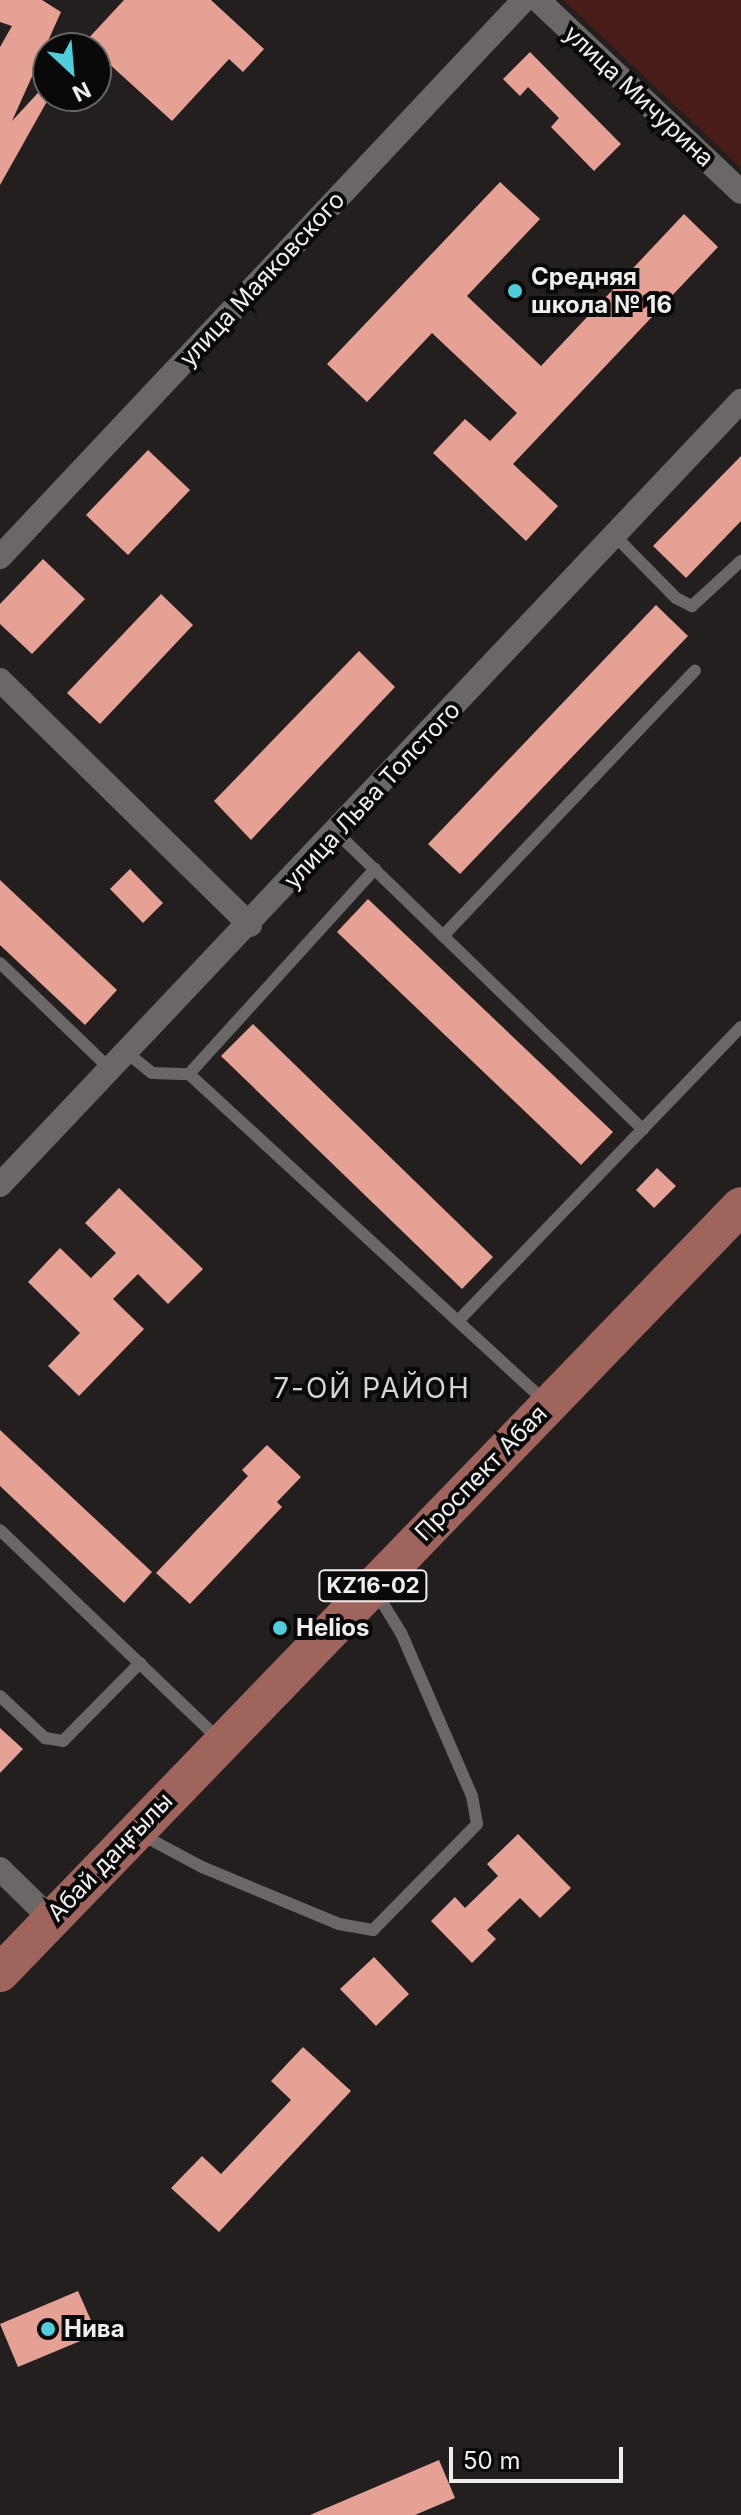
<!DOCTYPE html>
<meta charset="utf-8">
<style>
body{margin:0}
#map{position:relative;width:741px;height:2515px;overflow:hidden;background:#221f1e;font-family:Inter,sans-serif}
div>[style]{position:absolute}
.green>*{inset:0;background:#481d17}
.building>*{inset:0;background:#e6a195}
.lane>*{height:12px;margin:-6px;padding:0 6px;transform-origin:6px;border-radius:6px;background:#6b6767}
.street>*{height:24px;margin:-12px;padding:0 12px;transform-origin:12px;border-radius:12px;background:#6b6767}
.primary>*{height:38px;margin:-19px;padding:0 19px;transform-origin:19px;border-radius:19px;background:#9f655d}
.dots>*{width:22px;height:22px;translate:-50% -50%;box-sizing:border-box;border:4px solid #0a0909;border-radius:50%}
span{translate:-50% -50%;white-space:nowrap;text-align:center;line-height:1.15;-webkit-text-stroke:8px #0a0909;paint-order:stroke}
.shield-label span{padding:2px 6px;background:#0a0909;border:2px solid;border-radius:6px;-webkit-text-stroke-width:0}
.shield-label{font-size:22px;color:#f0eeed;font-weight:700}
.street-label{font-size:24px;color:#f0eeed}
.poi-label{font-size:24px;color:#f0eeed;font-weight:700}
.left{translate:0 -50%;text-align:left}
.quarter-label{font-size:28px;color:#d8d4d3;letter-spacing:2px}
.north{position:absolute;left:32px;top:32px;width:80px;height:80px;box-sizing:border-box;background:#0a0909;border:2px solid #666564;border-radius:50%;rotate:154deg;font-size:22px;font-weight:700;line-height:32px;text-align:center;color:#f0eeed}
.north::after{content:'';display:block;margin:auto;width:28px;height:36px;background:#52cbda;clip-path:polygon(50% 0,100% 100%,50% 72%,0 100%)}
.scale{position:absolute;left:449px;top:2447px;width:174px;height:36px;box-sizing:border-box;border:4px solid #f0eeed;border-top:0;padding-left:10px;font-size:24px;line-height:28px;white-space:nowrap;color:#f0eeed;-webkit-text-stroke:6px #0a0909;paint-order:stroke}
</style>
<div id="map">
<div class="green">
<div style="clip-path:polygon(563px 0,741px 0,741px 168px)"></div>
</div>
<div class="building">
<div style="clip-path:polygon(0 0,42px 0,61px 12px,12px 121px,48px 82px,50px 96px,0 185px,0 47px,12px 26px,0 22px)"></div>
<div style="clip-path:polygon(124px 0,211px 0,264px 49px,243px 72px,229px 59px,172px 121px,85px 42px)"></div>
<div style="clip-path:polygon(530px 52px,621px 144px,594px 171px,551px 127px,559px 118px,528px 87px,520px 96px,503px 79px)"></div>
<div style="clip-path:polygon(500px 182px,540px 219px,467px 296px,541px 366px,684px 214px,718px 247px,513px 464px,558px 506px,526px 541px,433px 453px,465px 419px,490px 441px,517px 413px,432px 333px,367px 402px,327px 364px)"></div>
<div style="clip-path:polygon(148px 450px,190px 490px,128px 555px,86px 515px)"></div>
<div style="clip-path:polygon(741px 456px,741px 521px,686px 578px,653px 546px)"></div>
<div style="clip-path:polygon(43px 559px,85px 599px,32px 654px,0 624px,0 604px)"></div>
<div style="clip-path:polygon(161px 594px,193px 625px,100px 724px,67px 693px)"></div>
<div style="clip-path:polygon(656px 605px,688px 636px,460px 874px,428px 844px)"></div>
<div style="clip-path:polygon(359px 651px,395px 687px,251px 840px,214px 801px)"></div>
<div style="clip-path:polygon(130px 869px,163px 903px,143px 923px,110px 889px)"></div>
<div style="clip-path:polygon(0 880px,117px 990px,85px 1025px,0 945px)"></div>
<div style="clip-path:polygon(368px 899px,613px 1132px,581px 1165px,337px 932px)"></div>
<div style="clip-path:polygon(253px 1024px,493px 1257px,462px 1289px,221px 1056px)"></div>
<div style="clip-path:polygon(657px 1168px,676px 1186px,654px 1208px,636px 1190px)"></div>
<div style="clip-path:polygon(119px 1188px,203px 1269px,168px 1304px,138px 1274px,113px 1299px,144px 1329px,79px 1396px,48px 1366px,80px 1333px,28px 1282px,60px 1248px,91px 1278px,116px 1253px,85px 1223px)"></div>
<div style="clip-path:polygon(0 1430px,152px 1572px,124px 1603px,0 1486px)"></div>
<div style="clip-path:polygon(267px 1445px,301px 1477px,277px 1502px,282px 1507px,190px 1604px,156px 1573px,248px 1476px,242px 1470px)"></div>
<div style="clip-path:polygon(0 1728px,23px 1749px,0 1773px)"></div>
<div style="clip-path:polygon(518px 1834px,571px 1888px,540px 1918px,520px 1898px,487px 1930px,496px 1939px,472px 1963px,431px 1921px,455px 1897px,465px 1908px,498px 1876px,487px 1864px)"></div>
<div style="clip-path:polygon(374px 1957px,409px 1994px,376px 2026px,340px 1989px)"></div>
<div style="clip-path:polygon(303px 2047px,351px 2091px,219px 2232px,171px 2188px,202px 2156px,221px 2174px,291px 2100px,271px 2081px)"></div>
<div style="clip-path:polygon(78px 2291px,97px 2334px,18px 2367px,0 2324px)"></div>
<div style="clip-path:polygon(439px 2460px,455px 2498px,415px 2515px,310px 2515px)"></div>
</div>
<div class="lane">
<div style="left:615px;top:536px;width:87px;rotate:45.5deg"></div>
<div style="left:676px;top:598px;width:18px;rotate:27deg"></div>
<div style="left:692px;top:606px;width:67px;rotate:-42.6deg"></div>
<div style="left:337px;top:833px;width:426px;rotate:44.1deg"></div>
<div style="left:443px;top:936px;width:366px;rotate:-46.5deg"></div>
<div style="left:0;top:963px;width:153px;rotate:43.9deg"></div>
<div style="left:126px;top:1052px;width:33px;rotate:39deg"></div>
<div style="left:152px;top:1073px;width:37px;rotate:2deg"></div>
<div style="left:189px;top:1074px;width:277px;rotate:-47.8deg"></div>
<div style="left:189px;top:1074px;width:485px;rotate:42.6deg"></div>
<div style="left:458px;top:1321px;width:408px;rotate:-46.1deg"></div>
<div style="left:0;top:1530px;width:303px;rotate:43.7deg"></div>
<div style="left:0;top:1696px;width:62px;rotate:43deg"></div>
<div style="left:45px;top:1738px;width:18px;rotate:9deg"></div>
<div style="left:63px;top:1741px;width:110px;rotate:-45.4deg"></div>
<div style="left:142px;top:1835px;width:68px;rotate:28.1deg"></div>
<div style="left:202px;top:1867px;width:148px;rotate:22.6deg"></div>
<div style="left:339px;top:1924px;width:35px;rotate:10deg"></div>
<div style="left:373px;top:1930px;width:148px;rotate:-45.5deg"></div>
<div style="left:477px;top:1824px;width:28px;rotate:-100deg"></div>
<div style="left:472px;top:1796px;width:178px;rotate:-113.5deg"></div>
<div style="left:401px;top:1633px;width:48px;rotate:-121.4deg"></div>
</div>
<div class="street">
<div style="left:538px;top:0;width:279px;rotate:43.4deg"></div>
<div style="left:0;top:557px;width:765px;rotate:-46.75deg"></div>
<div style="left:0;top:680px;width:350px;rotate:44.4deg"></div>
<div style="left:0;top:1185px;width:1079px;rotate:-46.62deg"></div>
<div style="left:0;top:1869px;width:71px;rotate:44.4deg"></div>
</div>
<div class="primary">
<div style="left:0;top:1973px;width:1066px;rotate:-45.99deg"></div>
</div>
<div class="dots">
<div style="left:515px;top:291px;background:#52cbda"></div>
<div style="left:280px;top:1628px;background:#52cbda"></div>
<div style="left:48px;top:2329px;background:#52cbda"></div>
</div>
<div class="shield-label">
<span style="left:373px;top:1586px">KZ16-02</span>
</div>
<div class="street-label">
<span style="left:639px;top:96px;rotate:43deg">улица Мичурина</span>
<span style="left:262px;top:279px;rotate:-47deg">улица Маяковского</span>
<span style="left:372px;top:795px;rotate:-47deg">улица Льва Толстого</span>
<span style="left:481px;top:1473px;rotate:-46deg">Проспект Абая</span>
<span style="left:110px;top:1857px;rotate:-46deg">Абай даңғылы</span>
</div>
<div class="poi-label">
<span class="left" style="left:531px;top:291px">Средняя<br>школа № 16</span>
<span class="left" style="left:296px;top:1628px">Helios</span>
<span class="left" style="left:64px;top:2329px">Нива</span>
</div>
<div class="quarter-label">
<span style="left:372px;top:1388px">7-ОЙ РАЙОН</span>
</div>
<div class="north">N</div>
<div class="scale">50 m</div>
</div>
